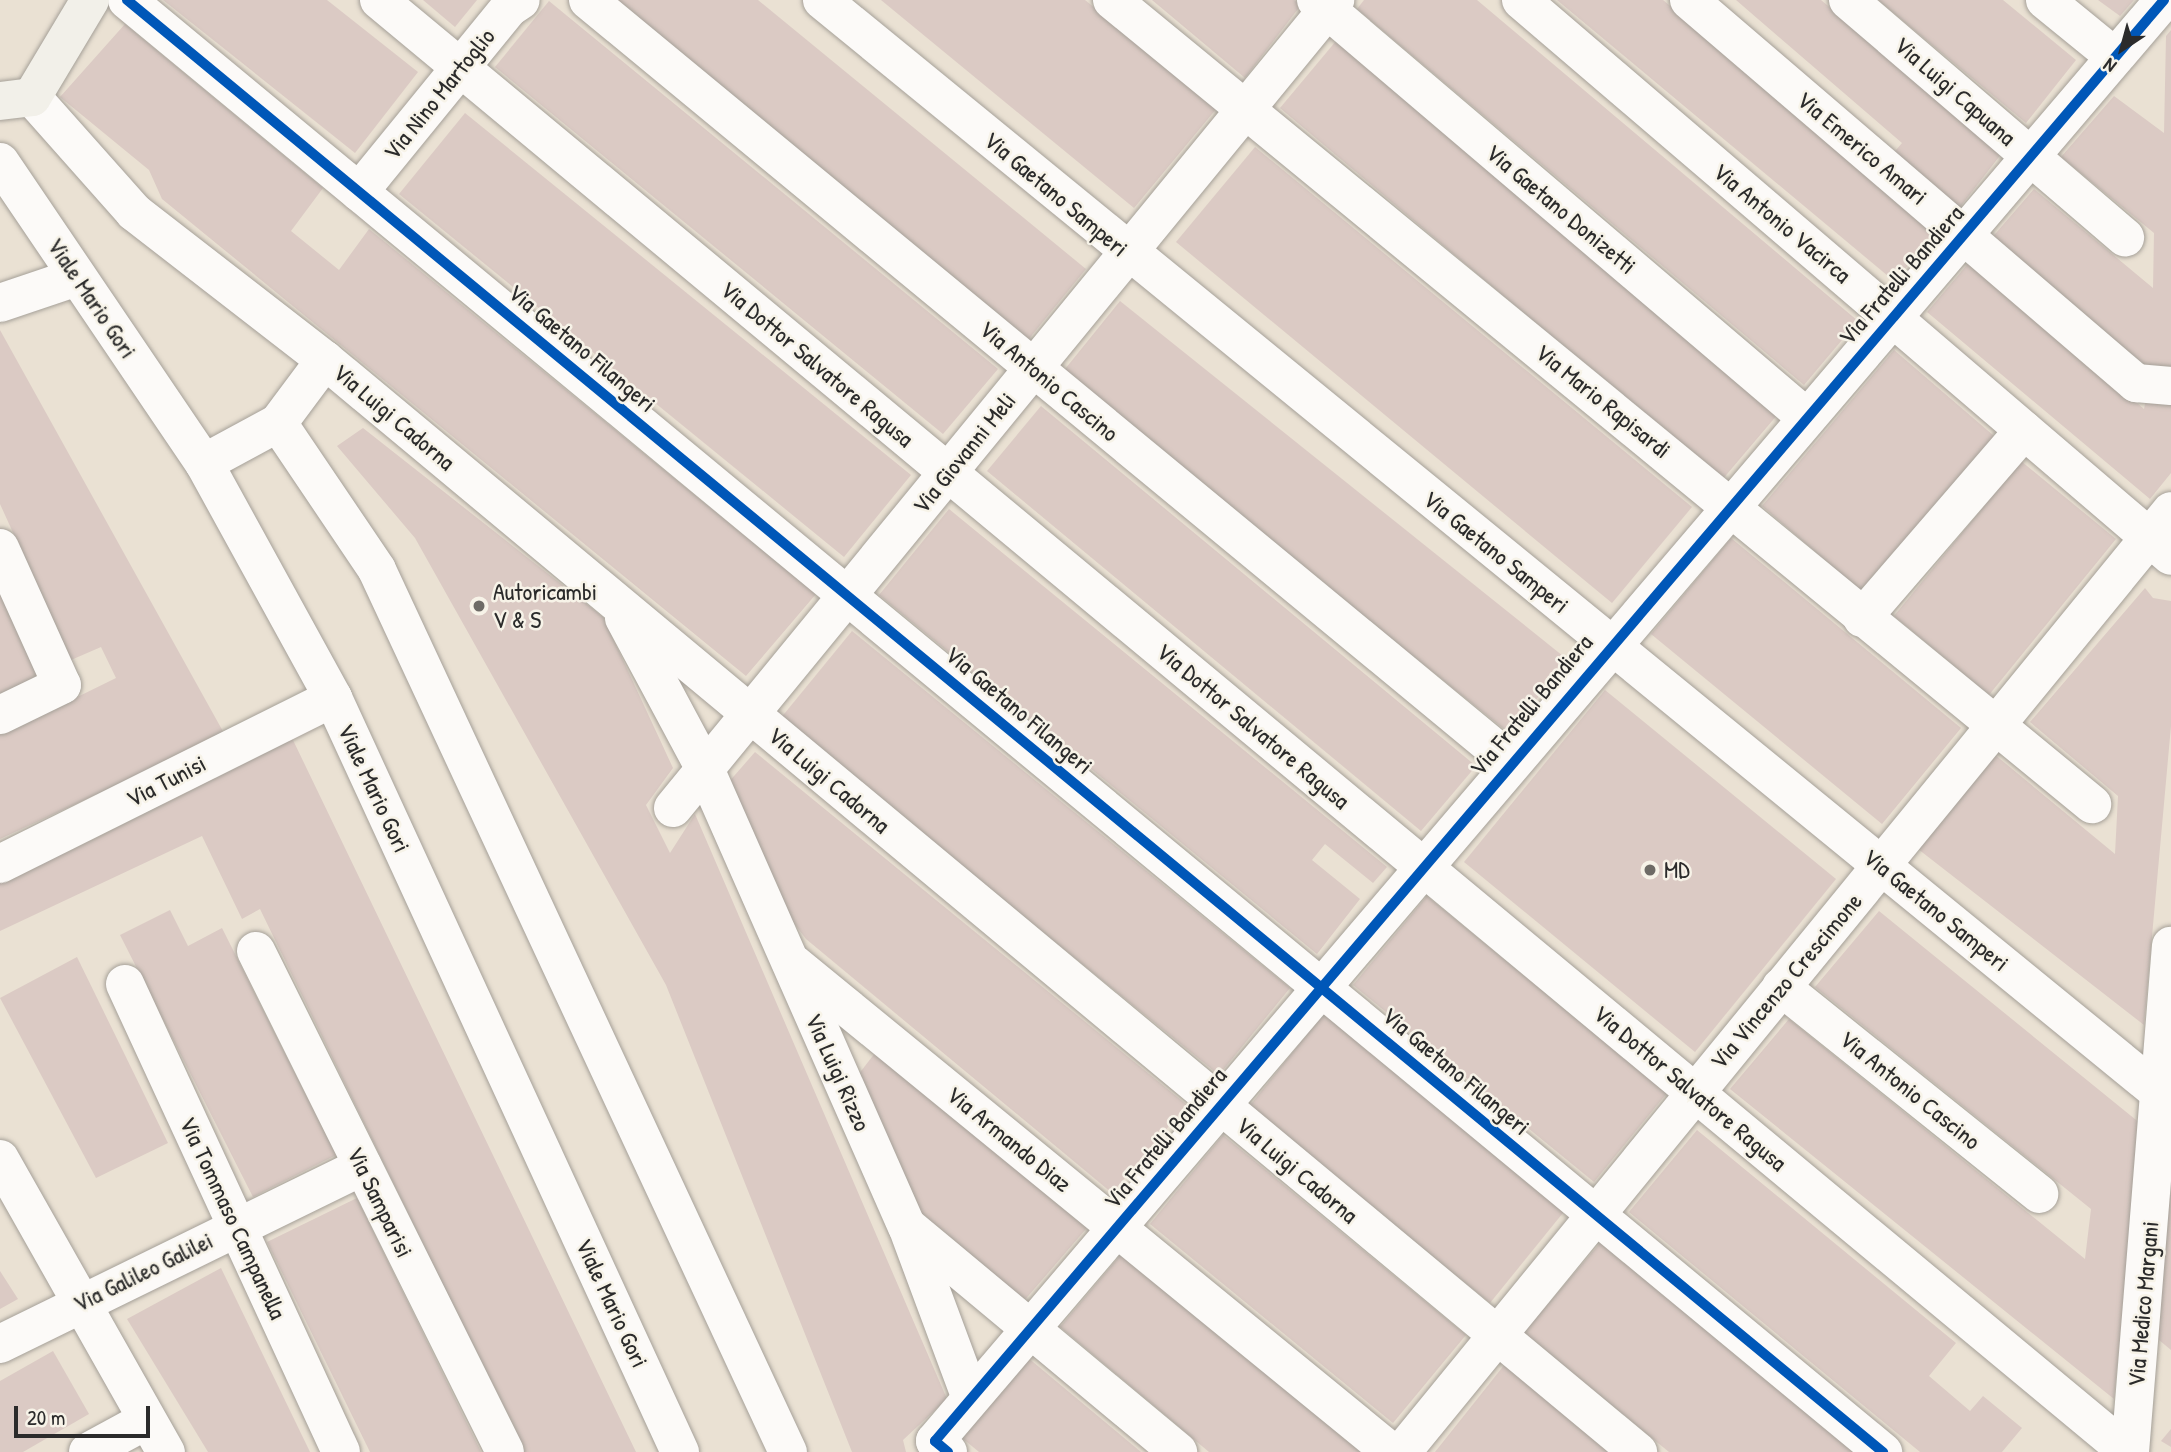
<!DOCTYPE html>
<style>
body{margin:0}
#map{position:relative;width:2171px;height:1452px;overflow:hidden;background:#eae1d3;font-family:"Patrick Hand",sans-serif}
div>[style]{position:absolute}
.building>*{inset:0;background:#dbcac4}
.roads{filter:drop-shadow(0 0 2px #a5a098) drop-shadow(0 0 2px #a5a098)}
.minor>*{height:38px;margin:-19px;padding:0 19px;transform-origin:19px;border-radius:19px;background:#fcfaf8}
.tertiary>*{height:38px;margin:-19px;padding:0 19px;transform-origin:19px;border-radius:19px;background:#fcfaf8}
.secondary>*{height:38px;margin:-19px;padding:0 19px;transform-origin:19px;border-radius:19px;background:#f2f0e9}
.cycleway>*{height:10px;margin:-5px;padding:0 5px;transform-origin:5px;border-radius:5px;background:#0057b8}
.dots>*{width:19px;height:19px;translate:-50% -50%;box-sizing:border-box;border:4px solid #f7f3e8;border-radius:50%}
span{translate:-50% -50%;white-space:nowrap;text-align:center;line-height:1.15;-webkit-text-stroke:5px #f7f3e8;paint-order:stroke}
.street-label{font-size:24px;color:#2b2b2b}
.poi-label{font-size:24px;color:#2b2b2b}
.left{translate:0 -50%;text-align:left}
.north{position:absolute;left:2087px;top:14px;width:70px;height:70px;-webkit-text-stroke:5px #f7f3e8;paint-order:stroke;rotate:216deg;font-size:19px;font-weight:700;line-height:28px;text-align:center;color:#2b2b2b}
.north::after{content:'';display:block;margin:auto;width:24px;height:32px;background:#2b2b2b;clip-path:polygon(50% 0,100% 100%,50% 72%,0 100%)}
.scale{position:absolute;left:14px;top:1406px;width:136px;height:32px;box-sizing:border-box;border:4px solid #2b2b2b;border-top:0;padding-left:9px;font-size:21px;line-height:24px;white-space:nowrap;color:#2b2b2b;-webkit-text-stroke:5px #f7f3e8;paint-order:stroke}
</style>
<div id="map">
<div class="building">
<div style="clip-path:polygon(163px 0,327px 0,418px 72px,355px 153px)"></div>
<div style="clip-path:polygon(423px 0,477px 0,455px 27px)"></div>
<div style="clip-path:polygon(614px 0,758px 0,1086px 269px,1028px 340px)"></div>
<div style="clip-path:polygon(881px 0,1085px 0,1217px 108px,1134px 208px)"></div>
<div style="clip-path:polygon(1152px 0,1294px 0,1301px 5px,1245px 78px)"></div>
<div style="clip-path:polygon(1364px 0,1477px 0,1858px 321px,1804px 385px,1357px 9px)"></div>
<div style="clip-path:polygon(1557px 0,1663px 0,1938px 231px,1894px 281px)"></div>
<div style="clip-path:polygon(1736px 0,1821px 0,2002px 153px,1957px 211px,1890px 157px,1902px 143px)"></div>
<div style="clip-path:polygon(1878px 0,2003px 0,2076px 60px,2026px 123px)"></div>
<div style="clip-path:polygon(2098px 0,2134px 0,2120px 16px)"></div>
<div style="clip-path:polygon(549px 1px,998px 369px,943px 434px,495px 67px)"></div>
<div style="clip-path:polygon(125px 24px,323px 188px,291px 231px,339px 270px,369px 229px,816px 594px,746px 676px,162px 199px,149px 170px,60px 97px)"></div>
<div style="clip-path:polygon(2171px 30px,2171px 374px,2144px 372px,1990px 240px,2034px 189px,2153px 288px,2154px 233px,2061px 157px,2114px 96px,2164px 133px,2166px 36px)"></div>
<div style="clip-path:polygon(1336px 41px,1778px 414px,1722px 480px,1280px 108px)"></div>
<div style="clip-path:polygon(465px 113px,911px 475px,844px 557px,399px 194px)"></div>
<div style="clip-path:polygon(1255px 147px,1692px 507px,1612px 603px,1176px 242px)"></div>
<div style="clip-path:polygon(1972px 259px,2144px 409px,2146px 399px,2171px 402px,2171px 473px,2150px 499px,1927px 312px)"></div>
<div style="clip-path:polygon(1120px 301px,1568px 660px,1509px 733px,1061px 374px)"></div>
<div style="clip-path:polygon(0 330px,225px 735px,0 839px,0 735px,116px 678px,101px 647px,71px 660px,0 504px)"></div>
<div style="clip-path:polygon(1894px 350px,1994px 436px,1861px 591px,1762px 506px)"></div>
<div style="clip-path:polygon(1041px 406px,1476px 766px,1421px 831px,987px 471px)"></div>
<div style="clip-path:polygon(363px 428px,603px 617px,673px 768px,646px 805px,670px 853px,695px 814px,947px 1399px,903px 1440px,906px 1452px,852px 1452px,666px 985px,415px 538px,337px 446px)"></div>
<div style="clip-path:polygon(2021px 461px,2116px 539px,1989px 695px,1894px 616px)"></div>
<div style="clip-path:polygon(949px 509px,1387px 867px,1373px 883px,1325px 844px,1312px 860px,1360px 899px,1317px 954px,879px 595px)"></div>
<div style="clip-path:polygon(1731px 538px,1961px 728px,1882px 824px,1651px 634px)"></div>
<div style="clip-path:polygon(2145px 588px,2153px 598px,2171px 601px,2171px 726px,2144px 1025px,1918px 849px,1994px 754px,2115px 854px,2118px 796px,2030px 722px)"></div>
<div style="clip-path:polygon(0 593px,39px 678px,0 696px)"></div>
<div style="clip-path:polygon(852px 631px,1290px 988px,1219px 1075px,780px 719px)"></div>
<div style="clip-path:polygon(1605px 690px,1836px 879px,1695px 1052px,1464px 862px)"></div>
<div style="clip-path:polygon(292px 738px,636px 1452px,524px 1452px,260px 909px,242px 919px,202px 836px,0 931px,0 882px)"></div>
<div style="clip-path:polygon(755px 752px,1187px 1105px,1112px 1193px,806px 939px,783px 909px,727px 784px)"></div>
<div style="clip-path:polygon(1427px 896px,1667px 1093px,1594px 1182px,1353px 985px)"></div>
<div style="clip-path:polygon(170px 910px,188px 946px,222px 928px,336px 1155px,253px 1197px,120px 935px)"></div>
<div style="clip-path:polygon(1879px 911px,2141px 1124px,2114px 1399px,1730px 1089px,1789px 1019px,2085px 1259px,2091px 1209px,1815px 987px)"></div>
<div style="clip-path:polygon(77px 957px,168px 1143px,96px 1178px,0 998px)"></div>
<div style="clip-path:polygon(1325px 1012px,1567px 1208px,1490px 1303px,1248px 1108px)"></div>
<div style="clip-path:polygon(875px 1053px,1092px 1222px,1023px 1302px,924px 1219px,858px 1075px)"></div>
<div style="clip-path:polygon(1697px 1130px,1956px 1343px,1929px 1376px,1970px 1411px,1983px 1396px,2022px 1428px,2002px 1452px,1920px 1452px,1629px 1212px)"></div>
<div style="clip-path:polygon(1223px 1135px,1466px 1335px,1393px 1423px,1150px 1224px)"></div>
<div style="clip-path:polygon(2169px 1194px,2171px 1195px,2171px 1350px,2153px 1335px)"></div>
<div style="clip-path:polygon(357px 1198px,481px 1452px,370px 1452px,267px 1242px)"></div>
<div style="clip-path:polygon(1601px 1242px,1855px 1452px,1669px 1452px,1523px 1333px)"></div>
<div style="clip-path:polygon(1123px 1252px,1361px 1452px,1209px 1452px,1060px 1327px)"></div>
<div style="clip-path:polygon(221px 1268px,310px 1452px,208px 1452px,127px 1319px)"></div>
<div style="clip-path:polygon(0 1271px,18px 1299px,0 1309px)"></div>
<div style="clip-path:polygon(53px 1351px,89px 1414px,23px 1452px,0 1452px,0 1381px)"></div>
<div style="clip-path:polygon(1027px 1357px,1141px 1452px,979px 1452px,961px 1437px)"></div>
<div style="clip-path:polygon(1505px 1364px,1611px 1452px,1435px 1452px)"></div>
<div style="clip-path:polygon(2171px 1429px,2171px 1447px,2161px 1441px)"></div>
</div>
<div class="roads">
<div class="minor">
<div style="left:127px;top:0;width:2279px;rotate:39.59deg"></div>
<div style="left:379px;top:0;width:2273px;rotate:39.7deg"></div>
<div style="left:588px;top:0;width:1197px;rotate:39.54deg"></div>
<div style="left:1112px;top:0;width:1268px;rotate:39.37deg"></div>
<div style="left:1316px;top:0;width:643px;rotate:40.4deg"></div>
<div style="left:1521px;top:0;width:855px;rotate:40.54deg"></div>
<div style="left:1689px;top:0;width:589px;rotate:40.59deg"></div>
<div style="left:2136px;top:383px;width:35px;rotate:5deg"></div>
<div style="left:1848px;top:0;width:365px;rotate:40.6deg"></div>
<div style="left:2045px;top:0;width:90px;rotate:39.2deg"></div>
<div style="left:359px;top:192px;width:237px;rotate:-50.8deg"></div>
<div style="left:509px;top:8px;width:14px;rotate:-34deg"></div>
<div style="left:0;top:303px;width:81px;rotate:-18.7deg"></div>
<div style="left:325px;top:360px;width:1708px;rotate:39.75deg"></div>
<div style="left:0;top:548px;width:150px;rotate:65.7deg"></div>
<div style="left:62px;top:685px;width:69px;rotate:154.2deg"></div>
<div style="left:624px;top:618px;width:171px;rotate:61.8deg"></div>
<div style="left:705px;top:769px;width:500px;rotate:66.2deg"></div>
<div style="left:907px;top:1226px;width:353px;rotate:39.8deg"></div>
<div style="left:1862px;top:618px;width:248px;rotate:-49.2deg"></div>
<div style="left:673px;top:808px;width:1045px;rotate:-50.67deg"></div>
<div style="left:0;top:864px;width:372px;rotate:-26.5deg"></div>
<div style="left:256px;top:951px;width:559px;rotate:63.57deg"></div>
<div style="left:794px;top:964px;width:771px;rotate:39.26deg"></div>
<div style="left:125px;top:984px;width:515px;rotate:65.22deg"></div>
<div style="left:1781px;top:987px;width:331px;rotate:38.7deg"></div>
<div style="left:0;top:1159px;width:337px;rotate:60.5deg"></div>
<div style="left:908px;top:1229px;width:180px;rotate:69.6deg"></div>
<div style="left:0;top:1344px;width:404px;rotate:-26.1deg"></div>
<div style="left:88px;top:1452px;width:67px;rotate:-28.5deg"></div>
<div style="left:948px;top:1452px;width:17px;rotate:-140deg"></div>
<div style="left:935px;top:1441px;width:1894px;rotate:-49.54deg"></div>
<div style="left:2130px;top:1452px;width:508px;rotate:-85.37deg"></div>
</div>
<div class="tertiary">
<div style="left:822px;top:0;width:1742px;rotate:39.25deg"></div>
<div style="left:32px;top:97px;width:154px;rotate:48.4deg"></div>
<div style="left:134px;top:212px;width:242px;rotate:37.8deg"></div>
<div style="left:325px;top:360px;width:79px;rotate:126.7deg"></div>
<div style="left:278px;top:423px;width:84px;rotate:151.6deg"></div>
<div style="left:0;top:162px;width:364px;rotate:55.9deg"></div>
<div style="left:204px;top:463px;width:268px;rotate:61.2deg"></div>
<div style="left:333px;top:698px;width:830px;rotate:65.29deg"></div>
<div style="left:278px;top:423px;width:177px;rotate:56deg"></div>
<div style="left:377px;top:570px;width:973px;rotate:65.02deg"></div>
<div style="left:1402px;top:1452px;width:1215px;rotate:-50.74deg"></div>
</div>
<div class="secondary">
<div style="left:0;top:101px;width:32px;rotate:-7deg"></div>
<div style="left:32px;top:97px;width:113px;rotate:-59.1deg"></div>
</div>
</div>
<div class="cycleway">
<div style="left:127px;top:0;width:2279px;rotate:39.59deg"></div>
<div style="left:948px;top:1452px;width:17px;rotate:-140deg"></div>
<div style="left:935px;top:1441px;width:1894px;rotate:-49.54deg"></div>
</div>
<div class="dots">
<div style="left:479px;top:606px;background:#6e6b66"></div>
<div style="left:1650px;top:870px;background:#6e6b66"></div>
</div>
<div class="street-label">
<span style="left:1955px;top:91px;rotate:41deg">Via Luigi Capuana</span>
<span style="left:439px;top:94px;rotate:-51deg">Via Nino Martoglio</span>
<span style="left:1862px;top:148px;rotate:40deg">Via Emerico Amari</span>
<span style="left:1056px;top:194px;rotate:40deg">Via Gaetano Samperi</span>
<span style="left:1561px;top:209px;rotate:40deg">Via Gaetano Donizetti</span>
<span style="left:1782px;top:223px;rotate:40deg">Via Antonio Vacirca</span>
<span style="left:1901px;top:275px;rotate:-49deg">Via Fratelli Bandiera</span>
<span style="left:92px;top:298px;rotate:56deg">Viale Mario Gori</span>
<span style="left:582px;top:348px;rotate:40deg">Via Gaetano Filangeri</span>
<span style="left:817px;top:364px;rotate:40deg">Via Dottor Salvatore Ragusa</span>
<span style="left:1049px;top:381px;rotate:40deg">Via Antonio Cascino</span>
<span style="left:1603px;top:401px;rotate:39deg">Via Mario Rapisardi</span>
<span style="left:394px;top:417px;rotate:40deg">Via Luigi Cadorna</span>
<span style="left:964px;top:453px;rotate:-51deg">Via Giovanni Meli</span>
<span style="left:1496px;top:552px;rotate:39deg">Via Gaetano Samperi</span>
<span style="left:1531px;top:705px;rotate:-50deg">Via Fratelli Bandiera</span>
<span style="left:1019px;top:710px;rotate:40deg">Via Gaetano Filangeri</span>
<span style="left:1253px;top:726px;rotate:40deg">Via Dottor Salvatore Ragusa</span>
<span style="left:829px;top:780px;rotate:40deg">Via Luigi Cadorna</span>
<span style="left:166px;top:781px;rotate:-27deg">Via Tunisi</span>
<span style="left:374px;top:788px;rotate:65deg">Viale Mario Gori</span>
<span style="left:1936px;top:910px;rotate:39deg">Via Gaetano Samperi</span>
<span style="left:1786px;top:981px;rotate:-50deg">Via Vincenzo Crescimone</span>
<span style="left:1456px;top:1071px;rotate:40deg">Via Gaetano Filangeri</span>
<span style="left:838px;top:1072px;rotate:66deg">Via Luigi Rizzo</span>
<span style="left:1690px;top:1088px;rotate:40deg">Via Dottor Salvatore Ragusa</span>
<span style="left:1910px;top:1090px;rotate:39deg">Via Antonio Cascino</span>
<span style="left:1165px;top:1138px;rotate:-50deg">Via Fratelli Bandiera</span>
<span style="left:1009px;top:1139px;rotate:39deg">Via Armando Diaz</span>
<span style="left:1297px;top:1170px;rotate:40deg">Via Luigi Cadorna</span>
<span style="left:380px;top:1202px;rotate:64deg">Via Samparisi</span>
<span style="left:233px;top:1218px;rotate:65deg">Via Tommaso Campanella</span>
<span style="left:143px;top:1272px;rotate:-26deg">Via Galileo Galilei</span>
<span style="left:612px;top:1303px;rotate:65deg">Viale Mario Gori</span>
<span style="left:2143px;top:1304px;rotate:-85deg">Via Medico Margani</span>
</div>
<div class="poi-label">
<span class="left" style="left:493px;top:606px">Autoricambi<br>V &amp; S</span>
<span class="left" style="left:1664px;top:870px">MD</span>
</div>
<div class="north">N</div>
<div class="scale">20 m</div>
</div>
